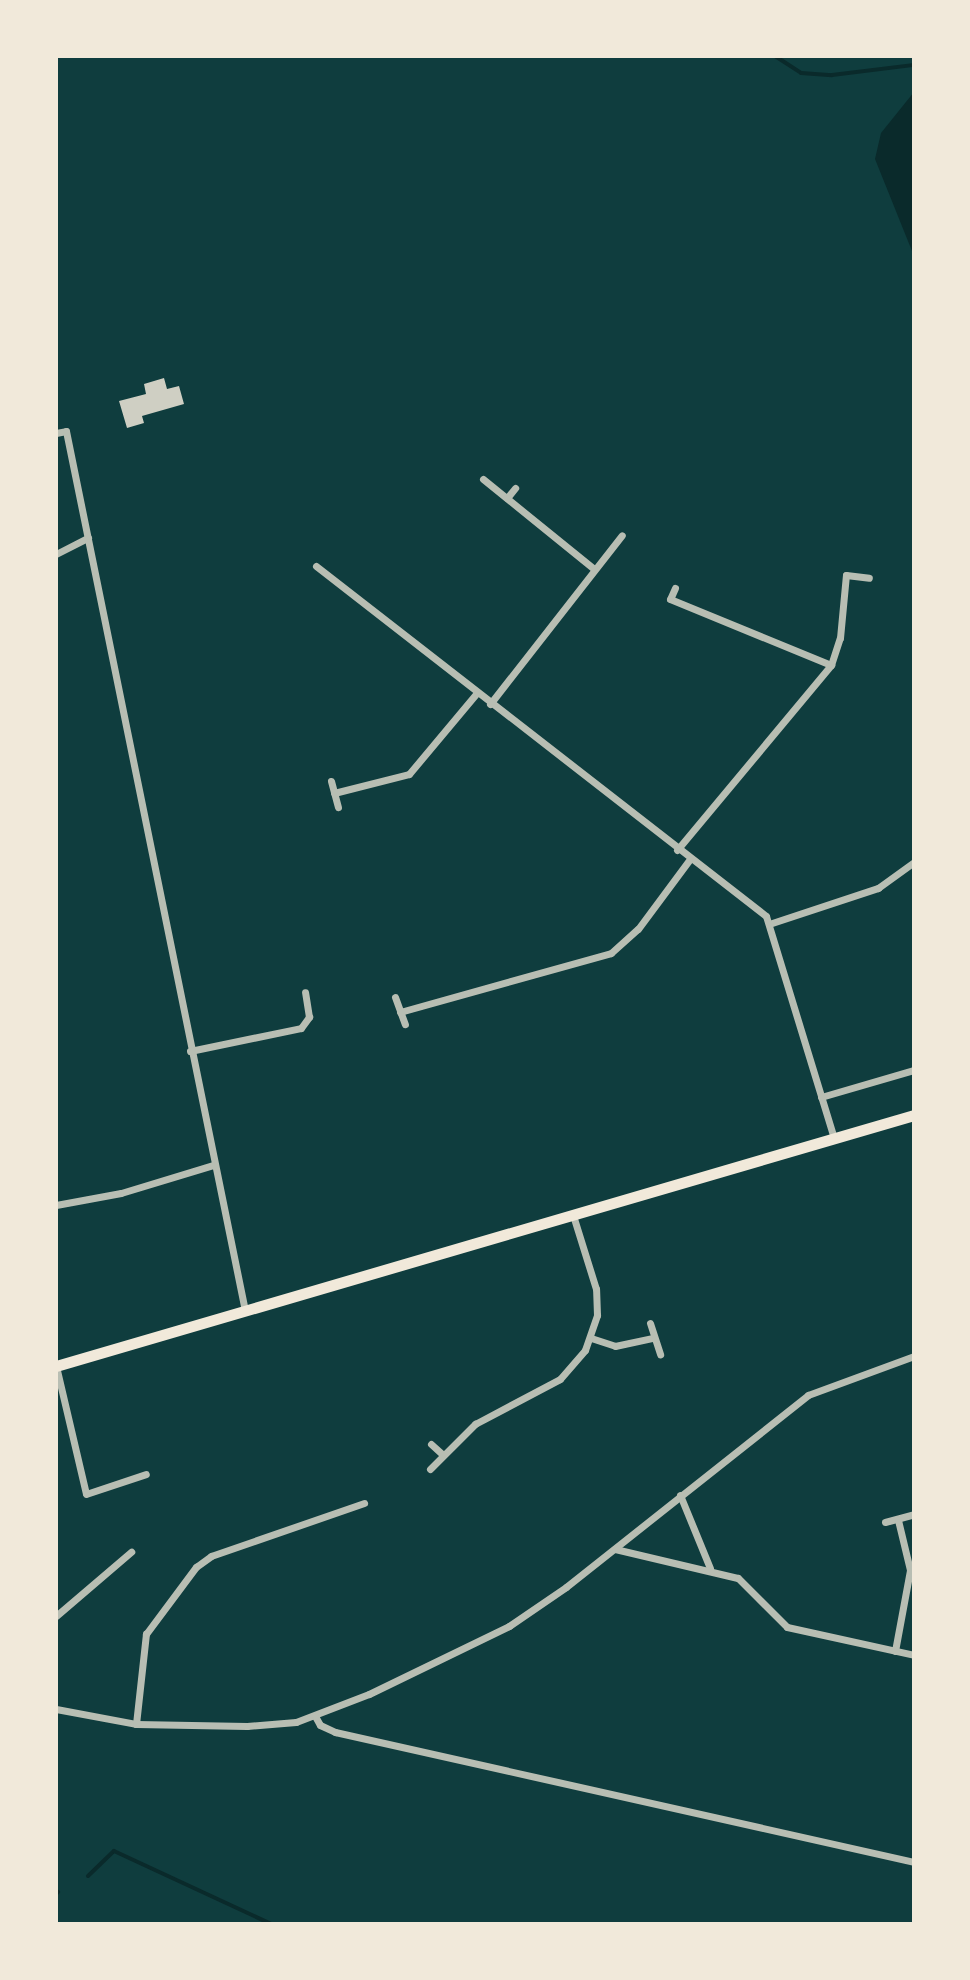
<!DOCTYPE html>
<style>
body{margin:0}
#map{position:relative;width:970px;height:1980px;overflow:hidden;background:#0f3d3e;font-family:Raleway,sans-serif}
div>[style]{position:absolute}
.water>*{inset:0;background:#0a2a2b}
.stream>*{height:4px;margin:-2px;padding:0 2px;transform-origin:2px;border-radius:2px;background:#0a2a2b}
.building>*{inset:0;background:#cfcfc3}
.minor>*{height:7px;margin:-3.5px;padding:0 3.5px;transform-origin:3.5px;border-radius:3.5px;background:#b8beb3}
.primary>*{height:11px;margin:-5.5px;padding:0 5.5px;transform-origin:5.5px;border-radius:5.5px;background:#f1e9da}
span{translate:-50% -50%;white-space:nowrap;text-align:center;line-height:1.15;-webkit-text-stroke:8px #f1e9da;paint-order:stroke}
.frame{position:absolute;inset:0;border:58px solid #f1e9da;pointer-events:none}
</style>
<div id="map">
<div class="water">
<div style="clip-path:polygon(914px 92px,914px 256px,875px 159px,881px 133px)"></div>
</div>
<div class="stream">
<div style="left:775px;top:56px;width:31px;rotate:33deg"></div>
<div style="left:801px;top:73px;width:31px;rotate:4deg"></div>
<div style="left:832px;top:75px;width:83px;rotate:-7deg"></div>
<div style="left:88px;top:1876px;width:36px;rotate:-44deg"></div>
<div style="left:114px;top:1851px;width:173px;rotate:24.9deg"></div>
<div style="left:56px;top:1894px;width:3px;rotate:-45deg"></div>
</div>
<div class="building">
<div style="clip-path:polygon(164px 378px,167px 389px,179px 386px,184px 404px,142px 416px,144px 423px,127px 428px,119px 401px,146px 394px,144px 384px)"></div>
</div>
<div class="minor">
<div style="left:56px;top:433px;width:10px;rotate:-11deg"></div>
<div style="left:66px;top:431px;width:898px;rotate:78.5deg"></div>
<div style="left:483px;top:479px;width:141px;rotate:39deg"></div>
<div style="left:507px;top:498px;width:13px;rotate:-51deg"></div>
<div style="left:56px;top:554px;width:36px;rotate:-27deg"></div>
<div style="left:316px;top:566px;width:570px;rotate:37.87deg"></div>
<div style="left:766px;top:916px;width:233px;rotate:73deg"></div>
<div style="left:675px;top:588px;width:12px;rotate:114deg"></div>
<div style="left:670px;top:599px;width:174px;rotate:22.3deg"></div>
<div style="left:490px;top:704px;width:214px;rotate:-52deg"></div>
<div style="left:331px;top:781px;width:27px;rotate:75deg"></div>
<div style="left:334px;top:793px;width:77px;rotate:-14.2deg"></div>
<div style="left:409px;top:774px;width:104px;rotate:-50.1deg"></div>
<div style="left:677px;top:850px;width:241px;rotate:-50.2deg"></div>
<div style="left:831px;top:665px;width:28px;rotate:-72deg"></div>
<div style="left:840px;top:638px;width:63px;rotate:-84.6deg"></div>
<div style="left:846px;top:575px;width:23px;rotate:7deg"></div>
<div style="left:772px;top:923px;width:112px;rotate:-18.3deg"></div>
<div style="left:878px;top:888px;width:44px;rotate:-35.8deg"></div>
<div style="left:395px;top:997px;width:29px;rotate:70deg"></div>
<div style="left:400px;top:1012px;width:219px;rotate:-15.6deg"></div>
<div style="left:611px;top:953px;width:36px;rotate:-42deg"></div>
<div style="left:638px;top:929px;width:87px;rotate:-53.4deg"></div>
<div style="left:190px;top:1051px;width:113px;rotate:-11.7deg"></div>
<div style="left:301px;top:1028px;width:14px;rotate:-54deg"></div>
<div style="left:309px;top:1017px;width:25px;rotate:-99deg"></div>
<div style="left:821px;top:1097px;width:97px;rotate:-16.2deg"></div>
<div style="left:56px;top:1205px;width:66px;rotate:-10.5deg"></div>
<div style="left:121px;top:1193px;width:96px;rotate:-16.9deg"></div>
<div style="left:650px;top:1323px;width:33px;rotate:72deg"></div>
<div style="left:591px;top:1338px;width:25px;rotate:18deg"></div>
<div style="left:615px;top:1346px;width:40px;rotate:-12deg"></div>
<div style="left:56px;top:1366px;width:131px;rotate:76.8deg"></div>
<div style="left:86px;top:1494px;width:63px;rotate:-18.4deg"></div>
<div style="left:431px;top:1444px;width:15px;rotate:42deg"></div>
<div style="left:430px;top:1469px;width:64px;rotate:-45deg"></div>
<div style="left:475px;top:1424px;width:96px;rotate:-27.9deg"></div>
<div style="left:560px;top:1379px;width:38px;rotate:-49deg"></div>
<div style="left:585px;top:1350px;width:37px;rotate:-71deg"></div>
<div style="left:597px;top:1315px;width:26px;rotate:-92deg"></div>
<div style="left:596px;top:1289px;width:77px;rotate:-107.3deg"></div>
<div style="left:680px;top:1495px;width:79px;rotate:67.7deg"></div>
<div style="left:885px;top:1522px;width:28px;rotate:-15deg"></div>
<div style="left:615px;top:1549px;width:126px;rotate:13.3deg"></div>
<div style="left:738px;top:1578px;width:69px;rotate:45deg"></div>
<div style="left:787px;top:1627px;width:130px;rotate:12.4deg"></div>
<div style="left:56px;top:1616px;width:99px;rotate:-40.5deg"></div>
<div style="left:895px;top:1651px;width:82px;rotate:-79.5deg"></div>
<div style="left:910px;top:1570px;width:51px;rotate:-103.5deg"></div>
<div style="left:56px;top:1709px;width:81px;rotate:10.6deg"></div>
<div style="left:136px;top:1724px;width:111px;rotate:1deg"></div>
<div style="left:247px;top:1726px;width:49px;rotate:-4.7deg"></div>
<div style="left:296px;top:1722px;width:78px;rotate:-21deg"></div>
<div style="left:369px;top:1694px;width:156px;rotate:-25.9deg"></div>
<div style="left:509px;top:1626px;width:69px;rotate:-34.4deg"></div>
<div style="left:566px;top:1587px;width:309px;rotate:-38.4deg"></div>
<div style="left:808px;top:1395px;width:113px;rotate:-20.2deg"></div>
<div style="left:315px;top:1716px;width:10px;rotate:61deg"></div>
<div style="left:320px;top:1725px;width:17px;rotate:25deg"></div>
<div style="left:335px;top:1732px;width:593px;rotate:12.65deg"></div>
<div style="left:136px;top:1724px;width:91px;rotate:-83.7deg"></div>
<div style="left:146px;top:1634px;width:84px;rotate:-53.3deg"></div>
<div style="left:196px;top:1567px;width:19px;rotate:-36deg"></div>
<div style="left:211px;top:1556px;width:162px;rotate:-19.1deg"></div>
</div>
<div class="primary">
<div style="left:56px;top:1366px;width:894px;rotate:-16.31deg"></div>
</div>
<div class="frame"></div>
</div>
